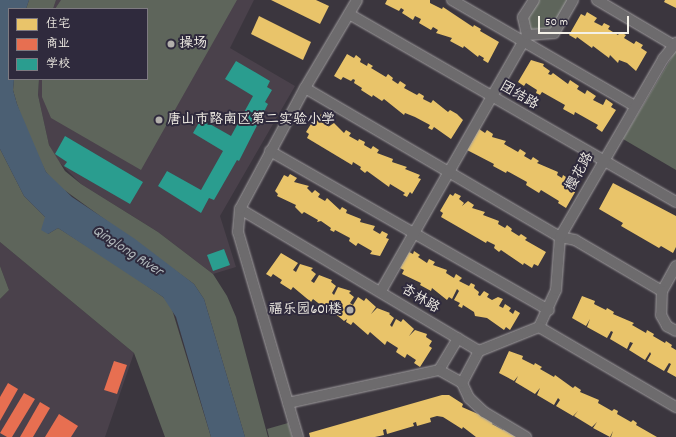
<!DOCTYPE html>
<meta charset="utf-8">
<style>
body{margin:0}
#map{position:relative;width:676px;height:437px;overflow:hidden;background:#3b363e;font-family:Dekko,"LXGW WenKai TC",sans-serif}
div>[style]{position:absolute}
.built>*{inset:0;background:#4a414b}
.green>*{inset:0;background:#5e655b}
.water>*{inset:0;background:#4b5f73}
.homes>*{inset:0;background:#e9c46a}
.shops>*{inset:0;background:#e76f51}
.schools>*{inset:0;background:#2a9d8f}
.roads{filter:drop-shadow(0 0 1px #9f9c9e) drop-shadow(0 0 1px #9f9c9e)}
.minor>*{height:10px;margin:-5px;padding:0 5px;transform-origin:5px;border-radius:5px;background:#6d6b6d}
.dots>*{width:11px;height:11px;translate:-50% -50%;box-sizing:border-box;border:2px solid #2f2a3d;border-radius:50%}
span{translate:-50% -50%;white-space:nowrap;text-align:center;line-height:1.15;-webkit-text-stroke:4px #2f2a3d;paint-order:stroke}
.poi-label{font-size:14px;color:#f4f1e8}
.left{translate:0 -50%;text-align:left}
.right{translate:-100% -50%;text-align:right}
.street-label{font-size:14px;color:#f4f1e8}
.water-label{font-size:15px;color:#b1b8bb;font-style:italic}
.legend{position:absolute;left:8px;top:8px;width:140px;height:72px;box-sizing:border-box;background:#2f2a3d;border:1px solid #7e7a81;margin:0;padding:5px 7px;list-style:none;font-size:12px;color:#f4f1e8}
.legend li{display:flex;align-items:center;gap:8px;height:20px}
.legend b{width:20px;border:1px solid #7e7a81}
.scale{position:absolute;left:538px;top:16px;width:91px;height:18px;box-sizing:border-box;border:2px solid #f4f1e8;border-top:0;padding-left:5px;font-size:12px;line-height:14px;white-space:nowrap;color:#f4f1e8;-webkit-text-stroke:3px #2f2a3d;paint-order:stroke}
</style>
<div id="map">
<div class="built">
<div style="clip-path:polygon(56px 0,254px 0,230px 48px,295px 86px,220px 216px,236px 267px,213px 274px,158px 232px,81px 184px,58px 161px,49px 145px,38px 95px,39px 79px,147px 79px,147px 9px,53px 9px)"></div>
<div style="clip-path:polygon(0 242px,134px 353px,105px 437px,0 437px,0 299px,9px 290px,0 266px)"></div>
</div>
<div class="green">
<div style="clip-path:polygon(29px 0,56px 0,53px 9px,26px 9px)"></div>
<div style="clip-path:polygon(61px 0,237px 0,141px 170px,51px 118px,42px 97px,42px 79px,147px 79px,147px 9px,55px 9px)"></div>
<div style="clip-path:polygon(535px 0,573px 0,554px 32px,528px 34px,525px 17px)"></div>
<div style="clip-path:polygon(676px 50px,676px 170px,623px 139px)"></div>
<div style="clip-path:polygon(14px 79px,39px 79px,38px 95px,49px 145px,65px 171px,81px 184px,158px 232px,213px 274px,227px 296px,236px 317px,268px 437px,245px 437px,204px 299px,194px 284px,56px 184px,46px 172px,29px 139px,17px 104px,13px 90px)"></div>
<div style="clip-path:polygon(0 149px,24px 196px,45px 217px,48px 234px,58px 228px,118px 266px,163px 297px,171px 306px,211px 437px,165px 437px,134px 353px,0 242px)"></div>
<div style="clip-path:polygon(0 266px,9px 290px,0 299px)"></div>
<div style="clip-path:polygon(288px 423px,292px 437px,269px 437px,267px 429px)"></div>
</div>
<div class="water">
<div style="clip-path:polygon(0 0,29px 0,26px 9px,9px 9px,9px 79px,14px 79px,13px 90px,17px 104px,46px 172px,72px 197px,135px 239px,194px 284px,204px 299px,245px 437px,211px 437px,176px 317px,163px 297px,58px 228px,48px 234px,41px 230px,45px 217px,24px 196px,0 149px)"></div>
</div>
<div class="homes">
<div style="clip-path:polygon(271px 0,316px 0,329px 6px,320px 24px)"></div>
<div style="clip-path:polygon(387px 0,430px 0,430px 3px,442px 9px,443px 7px,473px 27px,474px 25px,481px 29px,480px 31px,499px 42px,488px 63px,483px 60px,484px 58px,479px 55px,478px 57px,464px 46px,463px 48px,450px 41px,452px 38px,436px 33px,438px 30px,433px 27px,431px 30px,419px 23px,421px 19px,415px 16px,413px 20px,402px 13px,404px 10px,401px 8px,399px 11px,385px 4px)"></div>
<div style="clip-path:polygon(665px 0,676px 0,676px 8px,664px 2px)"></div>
<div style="clip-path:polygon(587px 12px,597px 18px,594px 22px,602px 26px,604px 23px,610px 26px,608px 29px,618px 35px,620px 32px,626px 35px,624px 38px,634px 44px,636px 41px,643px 45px,641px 48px,647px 52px,636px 71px,627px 63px,619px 60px,618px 63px,610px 55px,609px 58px,593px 46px,592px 48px,577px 37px,576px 39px,569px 35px,581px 14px,585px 16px)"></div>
<div style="clip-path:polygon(259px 16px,311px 42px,303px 60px,251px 34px)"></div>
<div style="clip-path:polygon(347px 54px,354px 58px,356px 55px,361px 59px,360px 62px,367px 66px,368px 63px,373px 66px,371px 68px,386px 77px,388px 74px,393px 78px,392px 80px,398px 84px,400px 81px,406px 85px,404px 88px,417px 95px,419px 93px,424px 96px,423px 99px,431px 103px,433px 100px,448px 112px,450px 110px,457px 114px,463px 120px,451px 139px,434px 127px,432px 130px,428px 128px,430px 125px,415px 117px,405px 113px,404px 115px,384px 99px,382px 101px,373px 95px,372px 97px,361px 90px,362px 88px,354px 83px,355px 80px,353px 79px,351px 81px,343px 77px,341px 80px,334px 76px)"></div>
<div style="clip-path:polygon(531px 60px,544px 64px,543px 66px,550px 71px,548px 74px,551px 75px,553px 73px,568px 84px,570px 80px,579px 86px,577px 89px,585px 94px,587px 90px,596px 96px,593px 100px,603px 105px,606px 99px,613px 104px,611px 107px,616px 110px,602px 132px,596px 128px,598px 125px,575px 112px,574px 115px,563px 109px,565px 105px,542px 92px,540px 95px,536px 93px,537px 90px,526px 83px,524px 86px,518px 82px)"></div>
<div style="clip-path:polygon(321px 114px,327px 117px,325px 121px,330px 124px,328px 127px,334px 123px,344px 133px,346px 130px,351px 133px,349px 136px,358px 141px,359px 139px,365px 142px,364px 145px,371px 149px,373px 146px,379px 150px,377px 153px,393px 159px,392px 162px,407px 167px,405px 169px,420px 175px,418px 178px,421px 179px,412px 194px,410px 192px,407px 197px,403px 195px,405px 193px,390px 184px,389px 187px,367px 171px,365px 173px,360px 169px,361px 167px,353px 162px,352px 165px,307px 138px,309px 134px,306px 132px,316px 116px,319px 118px)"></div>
<div style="clip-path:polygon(479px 129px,485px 133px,487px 130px,493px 134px,492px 137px,506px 141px,504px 144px,518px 152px,520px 149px,526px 153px,524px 156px,531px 160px,533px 157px,539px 161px,537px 163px,558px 172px,557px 175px,562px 178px,563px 175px,569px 179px,567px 181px,578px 187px,566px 208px,558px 203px,559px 201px,541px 190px,539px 193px,526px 185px,527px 182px,507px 171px,506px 173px,493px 166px,494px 164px,467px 150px)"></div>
<div style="clip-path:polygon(290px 174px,297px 178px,294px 182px,309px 186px,307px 188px,312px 193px,315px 190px,320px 194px,318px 197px,325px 201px,327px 198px,340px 210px,342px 207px,347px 210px,346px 213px,361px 219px,360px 222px,375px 226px,373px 230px,380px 234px,382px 231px,388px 234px,386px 238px,389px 239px,380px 256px,370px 254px,372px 251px,358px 243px,356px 246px,349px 241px,350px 238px,335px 230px,334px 232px,330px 230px,331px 228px,321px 221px,317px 222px,318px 220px,304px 212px,302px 214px,295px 207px,296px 205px,277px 196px,278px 194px,275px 191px,284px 175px,288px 177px)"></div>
<div style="clip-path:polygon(613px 183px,676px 216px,676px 247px,673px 253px,661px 246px,659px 248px,621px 226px,623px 223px,599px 209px)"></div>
<div style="clip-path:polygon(455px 193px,461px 196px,459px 199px,464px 203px,462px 206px,468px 201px,474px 205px,472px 208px,485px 212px,483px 215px,499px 221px,498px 224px,505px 228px,507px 225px,512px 229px,511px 231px,519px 236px,521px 234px,527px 238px,525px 240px,546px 252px,538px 266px,534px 264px,532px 268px,524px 263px,523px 265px,501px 250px,499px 252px,494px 248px,495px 245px,487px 241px,486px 243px,441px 217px,443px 213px,440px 211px,450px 194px,453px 196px)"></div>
<div style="clip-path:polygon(414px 251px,420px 255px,418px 257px,427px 263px,429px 259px,435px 262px,433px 265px,447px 270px,446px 273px,454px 278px,456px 274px,462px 278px,459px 281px,469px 286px,471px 283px,475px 285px,474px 288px,479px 292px,478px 295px,480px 296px,484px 291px,489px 294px,487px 297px,492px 300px,498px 297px,503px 299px,499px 306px,503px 308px,505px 304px,511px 308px,509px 311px,513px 314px,515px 310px,520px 313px,510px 330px,506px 327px,504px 330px,487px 318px,475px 316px,474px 312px,463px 305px,462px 308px,458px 306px,460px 303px,454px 300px,459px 291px,457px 289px,452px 299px,449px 297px,447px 300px,432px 288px,431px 291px,420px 285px,421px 283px,402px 274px,404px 270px,400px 268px,409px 252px,413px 254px)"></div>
<div style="clip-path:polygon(281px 253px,298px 263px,293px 270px,296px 272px,300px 264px,313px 268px,311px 270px,316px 274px,311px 281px,314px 283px,319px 275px,332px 280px,331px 282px,336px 286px,332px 293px,334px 295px,338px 287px,351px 291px,349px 293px,354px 297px,350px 303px,353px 305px,358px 297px,364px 301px,366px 298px,376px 307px,371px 314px,377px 308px,390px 313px,389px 314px,394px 318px,390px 325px,392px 327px,396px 319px,401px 322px,403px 319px,414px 329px,409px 336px,415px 330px,427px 334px,426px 337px,432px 341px,429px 346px,432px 348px,420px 367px,414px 363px,416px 360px,407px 354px,405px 358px,396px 352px,398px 348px,387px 341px,385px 345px,370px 332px,368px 335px,353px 322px,351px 325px,346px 322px,347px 319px,344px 321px,332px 311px,331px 313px,313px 299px,311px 302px,293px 287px,291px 290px,280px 283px,282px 280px,273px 274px,271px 277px,266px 274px)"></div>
<div style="clip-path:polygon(582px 296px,595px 301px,594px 304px,606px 310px,607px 308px,614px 312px,613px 314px,634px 323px,632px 325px,646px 333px,647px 330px,654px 334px,653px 336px,665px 343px,666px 341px,672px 345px,671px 347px,676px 350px,676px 377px,667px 372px,671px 364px,669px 363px,664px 371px,647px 361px,651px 354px,650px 352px,645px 360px,629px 350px,633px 343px,630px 342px,627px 349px,610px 339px,613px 332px,611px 331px,607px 338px,587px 327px,590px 319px,586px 326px,572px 318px)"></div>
<div style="clip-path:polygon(509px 351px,523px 356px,522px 359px,534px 365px,535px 363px,542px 367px,540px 369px,554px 377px,555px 375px,573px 388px,575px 386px,581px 390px,580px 392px,599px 400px,598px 403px,612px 411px,614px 409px,618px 411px,617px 414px,631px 422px,633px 420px,637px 423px,636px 425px,657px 437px,611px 437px,613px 431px,610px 437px,593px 428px,597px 422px,592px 427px,574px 416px,578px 411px,573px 416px,556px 406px,560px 400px,558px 398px,554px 405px,537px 395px,540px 388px,535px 394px,515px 382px,518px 376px,514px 381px,499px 373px)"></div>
<div style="clip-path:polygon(442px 395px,449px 395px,463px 404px,462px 407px,494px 421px,492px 424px,503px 430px,505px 427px,517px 437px,476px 437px,463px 427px,462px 429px,443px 417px,437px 416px,430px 418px,431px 422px,417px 426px,416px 422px,413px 423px,414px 426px,387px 434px,386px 429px,383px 430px,384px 435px,375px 437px,310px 437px,309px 433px)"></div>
</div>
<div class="shops">
<div style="clip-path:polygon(114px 361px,127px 365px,117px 394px,104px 390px)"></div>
<div style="clip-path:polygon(8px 383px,18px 389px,0 421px,0 397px)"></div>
<div style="clip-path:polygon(24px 393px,35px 399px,12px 437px,7px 437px,0 433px)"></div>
<div style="clip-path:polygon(40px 402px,50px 408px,33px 437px,20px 437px)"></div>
<div style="clip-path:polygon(59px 414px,78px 426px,71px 437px,45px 437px)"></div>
</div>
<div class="schools">
<div style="clip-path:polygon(236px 61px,270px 81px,267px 87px,272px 90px,265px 102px,268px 104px,239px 161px,237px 160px,214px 200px,209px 198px,201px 213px,158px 186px,167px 171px,201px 190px,223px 151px,193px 133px,201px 119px,231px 136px,253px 96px,225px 79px)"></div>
<div style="clip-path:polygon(65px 136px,143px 182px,130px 204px,64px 166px,67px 162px,55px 154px)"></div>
<div style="clip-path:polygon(224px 249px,230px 265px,213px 271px,207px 255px)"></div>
</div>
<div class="roads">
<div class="minor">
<div style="left:452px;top:0;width:211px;rotate:30.1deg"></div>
<div style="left:597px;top:0;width:88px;rotate:30.6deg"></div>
<div style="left:349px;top:14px;width:377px;rotate:29.9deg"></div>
<div style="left:527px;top:35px;width:18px;rotate:-103deg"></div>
<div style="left:523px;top:17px;width:20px;rotate:-57deg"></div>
<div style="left:305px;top:88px;width:295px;rotate:30.3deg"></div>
<div style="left:560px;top:237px;width:15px;rotate:11deg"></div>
<div style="left:575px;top:240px;width:101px;rotate:30.4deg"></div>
<div style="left:270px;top:151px;width:321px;rotate:29.7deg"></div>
<div style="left:240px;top:209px;width:278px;rotate:30.7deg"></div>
<div style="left:676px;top:266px;width:29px;rotate:119deg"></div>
<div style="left:662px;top:291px;width:24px;rotate:92deg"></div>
<div style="left:661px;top:315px;width:13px;rotate:61deg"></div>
<div style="left:667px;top:326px;width:10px;rotate:29deg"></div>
<div style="left:381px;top:291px;width:295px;rotate:-60.3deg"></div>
<div style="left:527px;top:35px;width:27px;rotate:-4deg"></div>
<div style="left:554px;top:33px;width:38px;rotate:-60deg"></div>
<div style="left:539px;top:327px;width:41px;rotate:-65.3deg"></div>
<div style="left:556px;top:290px;width:53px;rotate:-85.7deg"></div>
<div style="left:560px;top:237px;width:206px;rotate:-59.9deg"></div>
<div style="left:663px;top:59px;width:21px;rotate:-51deg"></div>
<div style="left:539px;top:327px;width:159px;rotate:30.3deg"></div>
<div style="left:479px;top:351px;width:36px;rotate:118deg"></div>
<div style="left:462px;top:383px;width:17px;rotate:65deg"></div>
<div style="left:469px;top:398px;width:21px;rotate:43deg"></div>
<div style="left:484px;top:412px;width:49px;rotate:30.8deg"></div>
<div style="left:479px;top:351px;width:65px;rotate:-21.8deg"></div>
<div style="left:439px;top:370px;width:37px;rotate:-59deg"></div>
<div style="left:288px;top:403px;width:155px;rotate:-12.3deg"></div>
<div style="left:439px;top:370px;width:26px;rotate:29deg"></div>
<div style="left:298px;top:437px;width:214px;rotate:-106.3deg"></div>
<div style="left:238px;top:232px;width:23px;rotate:-85deg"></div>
<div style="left:240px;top:209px;width:137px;rotate:-61.8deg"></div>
<div style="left:305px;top:88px;width:102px;rotate:-59.4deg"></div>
</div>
</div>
<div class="dots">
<div style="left:171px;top:44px;background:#b3b0ac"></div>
<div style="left:159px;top:120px;background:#b3b0ac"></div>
<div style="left:350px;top:310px;background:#b3b0ac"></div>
</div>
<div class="poi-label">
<span class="left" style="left:179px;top:44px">操场</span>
<span class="left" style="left:167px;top:120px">唐山市路南区第二实验小学</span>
<span class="right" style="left:342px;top:310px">福乐园601楼</span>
</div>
<div class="street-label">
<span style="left:519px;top:96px;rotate:30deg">团结路</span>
<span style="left:580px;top:172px;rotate:-61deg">樱花路</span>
<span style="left:420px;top:299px;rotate:31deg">杏林路</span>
</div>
<div class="water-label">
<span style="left:127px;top:252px;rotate:33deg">Qinglong River</span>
</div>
<ul class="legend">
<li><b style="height:11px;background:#e9c46a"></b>住宅</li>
<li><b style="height:11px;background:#e76f51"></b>商业</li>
<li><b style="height:11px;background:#2a9d8f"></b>学校</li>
</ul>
<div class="scale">50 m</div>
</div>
